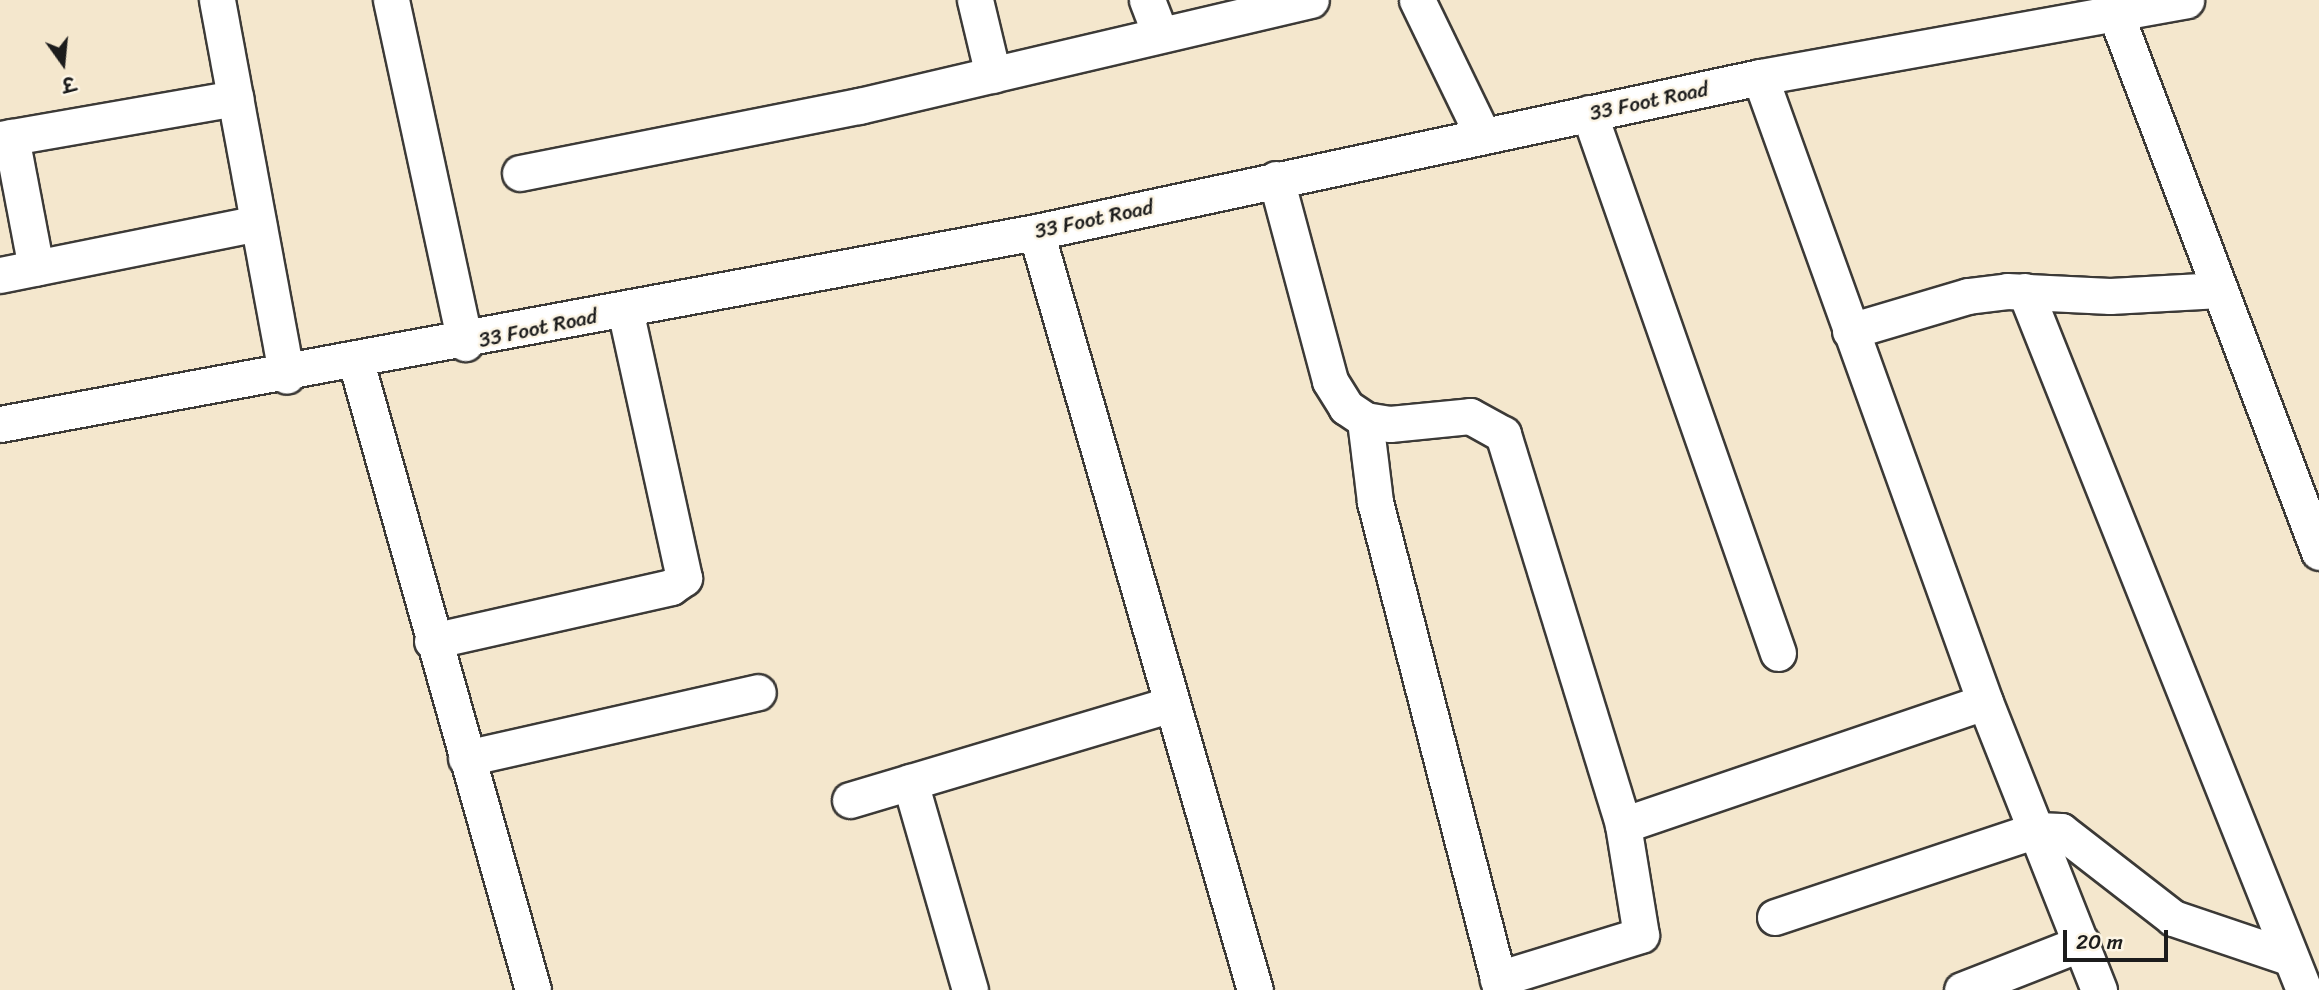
<!DOCTYPE html>
<html>
<head>
<meta charset="utf-8">
<style>
	body { margin:0 }
	#map { position:relative; width:2319px; height:990px; overflow:hidden; background:#f4e7cd; font-family:Sriracha,"Playpen Sans Deva",sans-serif }
	div>[style] { position:absolute }
	.roads { filter:drop-shadow(2px 0 #3c3a37) drop-shadow(-2px 0 #3c3a37) drop-shadow(0 2px #3c3a37) drop-shadow(0 -2px #3c3a37) }
	.minor>* { height:35px; margin:-17.5px; padding:0 17.5px; transform-origin:17.5px; border-radius:17.5px; background:#fff }
	span { translate:-50% -50%; white-space:nowrap; text-align:center; line-height:1.15; -webkit-text-stroke:5px #fcf5e5; paint-order:stroke }
	.street-label { font-size:21px; color:#1c1c1c }
	.north { position:absolute; left:28px; top:28px; width:70px; height:70px; -webkit-text-stroke:5px #fcf5e5; paint-order:stroke; rotate:165deg; font-size:19px; font-weight:700; line-height:28px; text-align:center; color:#1c1c1c }
	.north::after { content:''; display:block; margin:auto; width:24px; height:32px; background:#1c1c1c; clip-path:polygon(50% 0,100% 100%,50% 72%,0 100%) }
	.scale { position:absolute; left:2063px; top:930px; width:105px; height:32px; box-sizing:border-box; border:4px solid #1c1c1c; border-top:0; padding-left:9px; font-size:21px; line-height:24px; white-space:nowrap; color:#1c1c1c; -webkit-text-stroke:5px #fcf5e5; paint-order:stroke }
</style>
</head>
<body>
<div id="map">
	<div class="roads">
		<div class="minor">
			<i style="left:217px;top:0;width:382px;rotate:79.5deg"></i>
			<i style="left:391px;top:0;width:351px;rotate:77.8deg"></i>
			<i style="left:975px;top:0;width:77px;rotate:76.5deg"></i>
			<i style="left:1147px;top:0;width:33px;rotate:69deg"></i>
			<i style="left:1417px;top:0;width:151px;rotate:64.1deg"></i>
			<i style="left:2116px;top:15px;width:574px;rotate:69.29deg"></i>
			<i style="left:1760px;top:77px;width:664px;rotate:70.2deg"></i>
			<i style="left:1985px;top:702px;width:310px;rotate:68.4deg"></i>
			<i style="left:1589px;top:113px;width:572px;rotate:70.71deg"></i>
			<i style="left:11px;top:137px;width:133px;rotate:79.2deg"></i>
			<i style="left:0;top:139px;width:239px;rotate:-9.9deg"></i>
			<i style="left:520px;top:173px;width:346px;rotate:-11.2deg"></i>
			<i style="left:859px;top:106px;width:464px;rotate:-13.2deg"></i>
			<i style="left:1276px;top:179px;width:209px;rotate:75deg"></i>
			<i style="left:1330px;top:381px;width:31px;rotate:58deg"></i>
			<i style="left:1346px;top:407px;width:23px;rotate:34deg"></i>
			<i style="left:1365px;top:420px;width:25px;rotate:9deg"></i>
			<i style="left:1390px;top:424px;width:80px;rotate:-5.7deg"></i>
			<i style="left:1470px;top:416px;width:38px;rotate:29deg"></i>
			<i style="left:1503px;top:434px;width:409px;rotate:72.9deg"></i>
			<i style="left:1623px;top:825px;width:111px;rotate:80.7deg"></i>
			<i style="left:1641px;top:935px;width:150px;rotate:162.9deg"></i>
			<i style="left:1036px;top:232px;width:789px;rotate:73.89deg"></i>
			<i style="left:0;top:275px;width:263px;rotate:-11.4deg"></i>
			<i style="left:2025px;top:291px;width:753px;rotate:68.24deg"></i>
			<i style="left:1850px;top:331px;width:123px;rotate:-16.5deg"></i>
			<i style="left:1968px;top:296px;width:39px;rotate:-7deg"></i>
			<i style="left:2007px;top:291px;width:103px;rotate:2.8deg"></i>
			<i style="left:2110px;top:296px;width:110px;rotate:-3.1deg"></i>
			<i style="left:356px;top:362px;width:652px;rotate:74.26deg"></i>
			<i style="left:1365px;top:420px;width:83px;rotate:83deg"></i>
			<i style="left:1375px;top:502px;width:504px;rotate:75.52deg"></i>
			<i style="left:0;top:424px;width:1054px;rotate:-10.5deg"></i>
			<i style="left:1036px;top:232px;width:740px;rotate:-12.08deg"></i>
			<i style="left:1760px;top:77px;width:433px;rotate:-10.2deg"></i>
			<i style="left:432px;top:641px;width:245px;rotate:-12.7deg"></i>
			<i style="left:671px;top:587px;width:16px;rotate:-35deg"></i>
			<i style="left:684px;top:578px;width:274px;rotate:-102.4deg"></i>
			<i style="left:466px;top:758px;width:299px;rotate:-12.7deg"></i>
			<i style="left:910px;top:782px;width:216px;rotate:73.9deg"></i>
			<i style="left:850px;top:800px;width:336px;rotate:-16.6deg"></i>
			<i style="left:1623px;top:825px;width:382px;rotate:-18.8deg"></i>
			<i style="left:1775px;top:917px;width:275px;rotate:-18.4deg"></i>
			<i style="left:2036px;top:830px;width:25px;rotate:2deg"></i>
			<i style="left:2061px;top:831px;width:142px;rotate:37.8deg"></i>
			<i style="left:2173px;top:918px;width:121px;rotate:18.7deg"></i>
			<i style="left:1962px;top:990px;width:129px;rotate:-21.4deg"></i>
		</div>
	</div>
	<div class="street-label">
		<span style="left:1649px;top:101px;rotate:-12deg">33 Foot Road</span>
		<span style="left:1094px;top:219px;rotate:-12deg">33 Foot Road</span>
		<span style="left:538px;top:328px;rotate:-12deg">33 Foot Road</span>
	</div>
	<div class="north">उ</div>
	<div class="scale">20 m</div>
</div>
</body>
</html>
